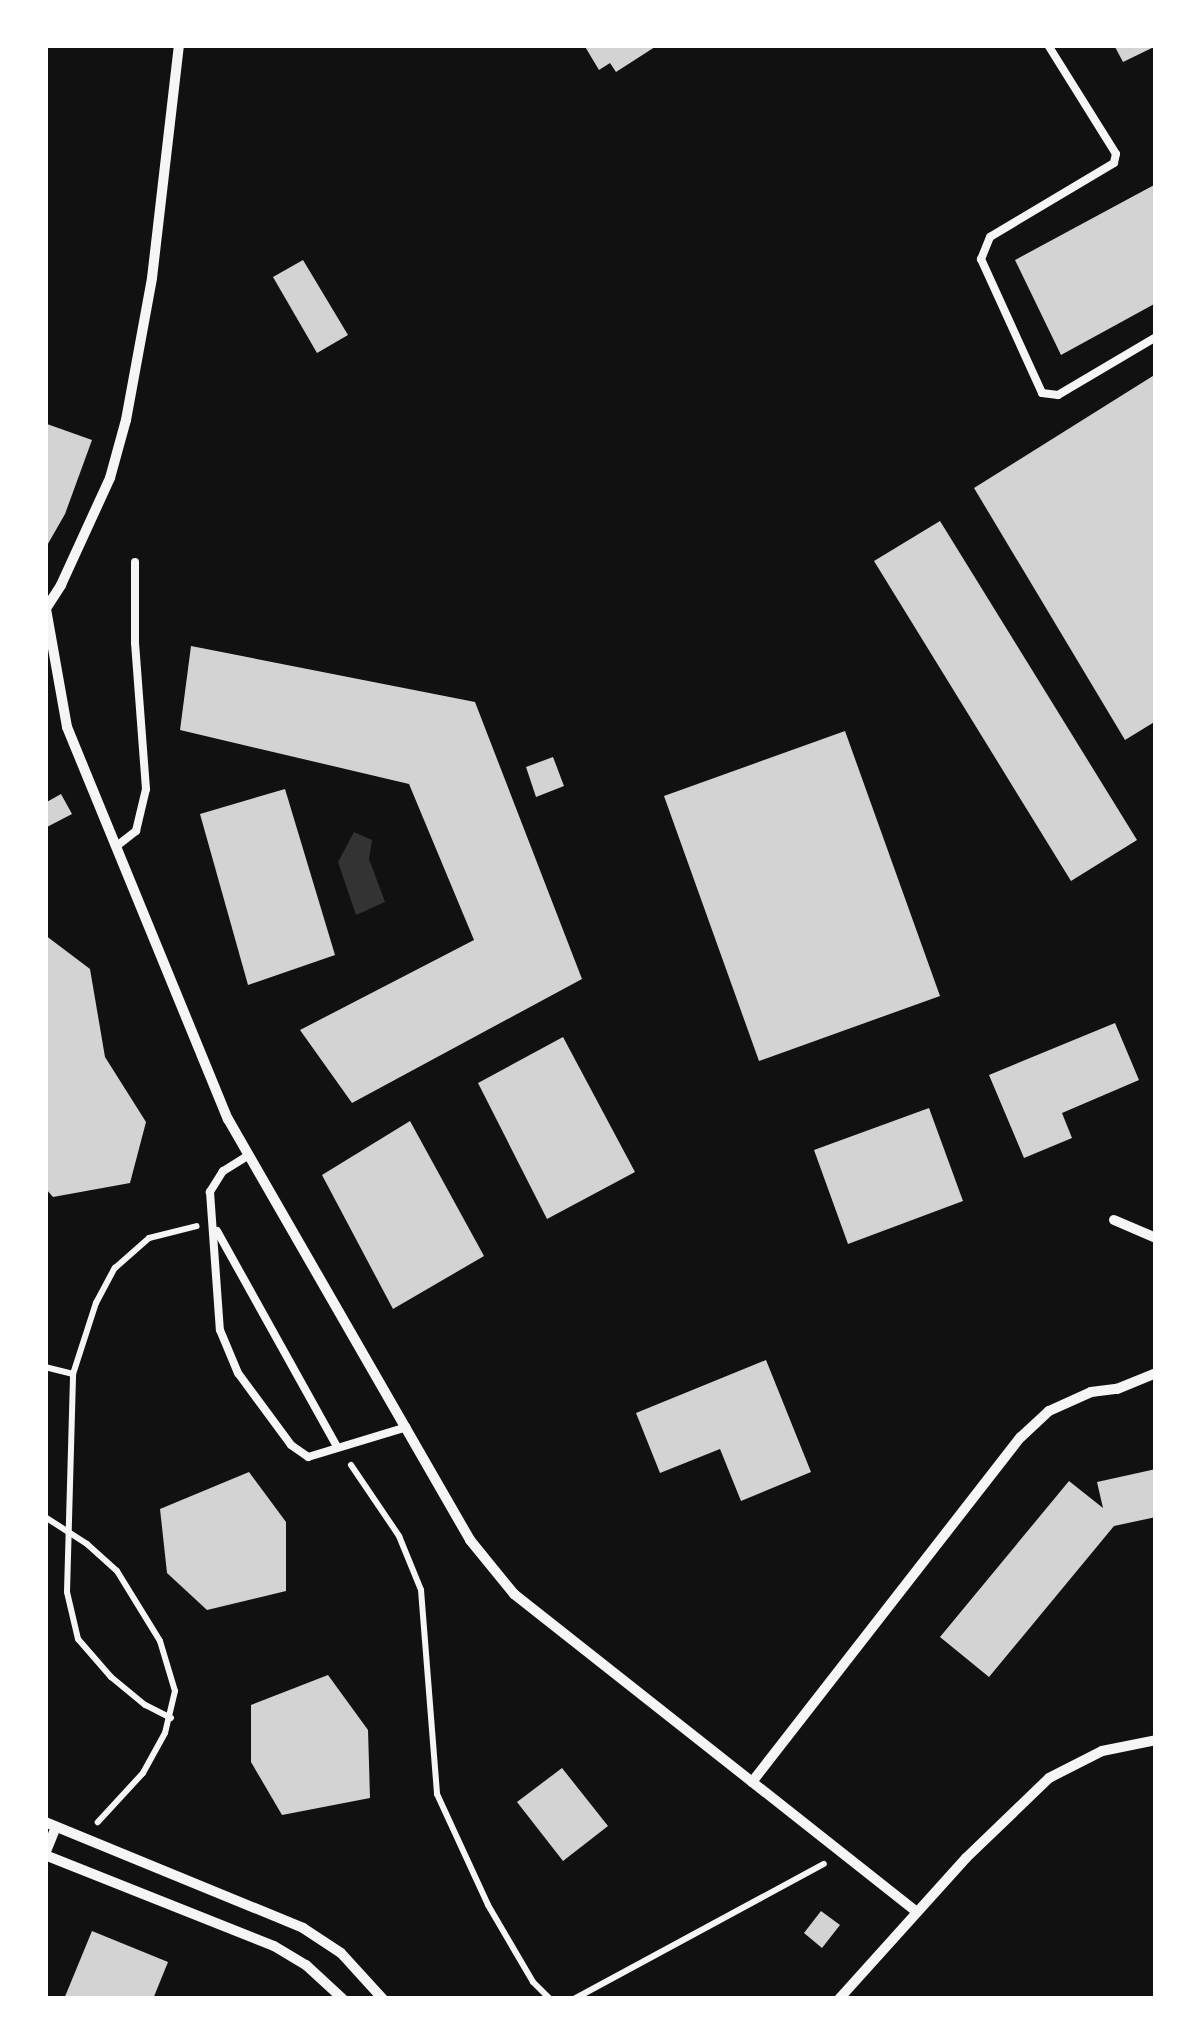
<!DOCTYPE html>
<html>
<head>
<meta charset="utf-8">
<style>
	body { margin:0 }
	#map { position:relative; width:1201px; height:2044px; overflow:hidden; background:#111; font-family:"Roboto Condensed",sans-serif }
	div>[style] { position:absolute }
	.water>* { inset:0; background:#333 }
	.building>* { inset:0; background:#d3d3d3 }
	.path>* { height:6px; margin:-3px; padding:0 3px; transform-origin:3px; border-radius:3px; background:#f5f5f5 }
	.service>* { height:8px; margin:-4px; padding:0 4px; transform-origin:4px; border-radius:4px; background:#f5f5f5 }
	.minor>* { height:10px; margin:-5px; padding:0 5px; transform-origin:5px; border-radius:5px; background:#f5f5f5 }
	span { translate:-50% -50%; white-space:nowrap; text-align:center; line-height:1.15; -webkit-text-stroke:10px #fff; paint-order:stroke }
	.frame { position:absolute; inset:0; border:48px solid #fff; pointer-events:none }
</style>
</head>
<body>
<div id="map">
	<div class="water">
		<i style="clip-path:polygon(354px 832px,372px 840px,369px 859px,385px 902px,356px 915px,338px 862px)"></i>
	</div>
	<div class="building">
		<i style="clip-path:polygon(584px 45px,658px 45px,616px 72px,610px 63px,599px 70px)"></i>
		<i style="clip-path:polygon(1114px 45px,1156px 45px,1156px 46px,1123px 62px)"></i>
		<i style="clip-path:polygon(1156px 184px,1156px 303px,1061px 355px,1015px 260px)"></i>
		<i style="clip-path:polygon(303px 260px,348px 335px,317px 353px,273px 277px)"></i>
		<i style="clip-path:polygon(1156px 374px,1156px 721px,1125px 740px,974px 488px)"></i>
		<i style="clip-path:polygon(47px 424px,92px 440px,65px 514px,45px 549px)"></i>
		<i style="clip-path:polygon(940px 521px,1137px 840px,1071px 881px,874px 561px)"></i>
		<i style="clip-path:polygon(191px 646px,475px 702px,582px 979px,352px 1103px,300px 1030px,474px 940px,409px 784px,180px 730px)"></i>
		<i style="clip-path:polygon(845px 731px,940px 996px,759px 1061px,664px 796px)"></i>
		<i style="clip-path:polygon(553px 757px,564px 786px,536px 797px,526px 767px)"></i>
		<i style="clip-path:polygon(285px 789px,335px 955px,248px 985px,200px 814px)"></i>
		<i style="clip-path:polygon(61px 794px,72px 814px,45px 828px,45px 803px)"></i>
		<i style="clip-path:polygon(45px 935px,90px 969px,105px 1057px,146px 1122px,130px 1183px,53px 1197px,45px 1188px)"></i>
		<i style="clip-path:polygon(1115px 1023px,1139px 1080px,1062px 1113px,1072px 1138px,1024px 1158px,989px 1075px)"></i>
		<i style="clip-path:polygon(563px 1037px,635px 1172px,547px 1219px,478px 1083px)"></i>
		<i style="clip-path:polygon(929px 1108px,963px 1201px,848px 1244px,814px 1150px)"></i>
		<i style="clip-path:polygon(410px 1121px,484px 1256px,393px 1309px,322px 1175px)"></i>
		<i style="clip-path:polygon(766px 1360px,811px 1472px,741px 1501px,720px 1449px,660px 1473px,636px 1413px)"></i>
		<i style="clip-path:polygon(1156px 1469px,1156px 1517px,1114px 1526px,989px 1677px,940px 1637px,1069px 1481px,1103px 1508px,1097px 1482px)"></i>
		<i style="clip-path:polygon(249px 1472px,286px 1522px,286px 1591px,207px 1610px,167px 1573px,160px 1509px)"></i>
		<i style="clip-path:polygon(328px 1675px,368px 1730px,370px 1798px,282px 1815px,251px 1762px,251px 1705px)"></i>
		<i style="clip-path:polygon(562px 1768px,608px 1826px,563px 1861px,517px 1802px)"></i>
		<i style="clip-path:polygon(821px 1911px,840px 1925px,822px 1948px,804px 1933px)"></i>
		<i style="clip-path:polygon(92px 1931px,168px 1962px,153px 1999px,64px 1999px)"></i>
	</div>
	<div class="path">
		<i style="left:45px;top:1367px;width:29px;rotate:14deg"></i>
		<i style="left:351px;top:1465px;width:86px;rotate:55.9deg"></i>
		<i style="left:399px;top:1536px;width:58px;rotate:67.8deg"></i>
		<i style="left:421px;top:1590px;width:205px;rotate:85.5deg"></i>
		<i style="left:437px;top:1794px;width:122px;rotate:65.3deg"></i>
		<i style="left:488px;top:1905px;width:89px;rotate:59.7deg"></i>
		<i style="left:533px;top:1982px;width:24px;rotate:45deg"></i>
		<i style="left:45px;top:1517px;width:50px;rotate:32.7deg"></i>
		<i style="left:87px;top:1544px;width:40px;rotate:42deg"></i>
		<i style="left:117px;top:1571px;width:82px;rotate:58.4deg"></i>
		<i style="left:160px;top:1641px;width:52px;rotate:73.3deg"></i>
		<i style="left:175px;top:1691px;width:43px;rotate:103.4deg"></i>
		<i style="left:165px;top:1733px;width:46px;rotate:118.8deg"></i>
		<i style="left:143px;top:1773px;width:67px;rotate:132.6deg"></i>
		<i style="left:171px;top:1718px;width:29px;rotate:-153deg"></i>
		<i style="left:145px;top:1705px;width:44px;rotate:-140.5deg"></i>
		<i style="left:111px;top:1677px;width:50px;rotate:-131deg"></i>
		<i style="left:78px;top:1639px;width:48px;rotate:-103.2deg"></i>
		<i style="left:67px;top:1592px;width:218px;rotate:-88.4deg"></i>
		<i style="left:73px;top:1374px;width:75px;rotate:-72.1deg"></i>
		<i style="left:96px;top:1303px;width:40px;rotate:-62deg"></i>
		<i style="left:115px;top:1268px;width:45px;rotate:-41.4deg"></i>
		<i style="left:149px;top:1238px;width:49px;rotate:-14deg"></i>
		<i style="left:574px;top:1999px;width:284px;rotate:-28.4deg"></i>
	</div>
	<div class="service">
		<i style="left:1048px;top:45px;width:128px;rotate:58deg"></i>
		<i style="left:1116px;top:154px;width:9px;rotate:103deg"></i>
		<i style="left:1114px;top:163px;width:144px;rotate:149.2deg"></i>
		<i style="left:990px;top:237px;width:24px;rotate:112deg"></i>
		<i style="left:981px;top:259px;width:147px;rotate:65.5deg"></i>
		<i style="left:1042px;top:393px;width:16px;rotate:7deg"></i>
		<i style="left:1058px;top:395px;width:114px;rotate:-30.6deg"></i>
		<i style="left:118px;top:845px;width:23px;rotate:-38deg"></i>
		<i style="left:136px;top:831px;width:43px;rotate:-76.6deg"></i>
		<i style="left:146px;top:789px;width:146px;rotate:-94.3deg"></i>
		<i style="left:135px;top:643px;width:81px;rotate:-90deg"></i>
		<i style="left:249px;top:1155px;width:31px;rotate:148deg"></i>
		<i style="left:223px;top:1171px;width:25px;rotate:122deg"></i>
		<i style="left:210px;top:1192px;width:138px;rotate:85.9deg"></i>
		<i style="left:220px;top:1330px;width:47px;rotate:67.3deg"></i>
		<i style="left:238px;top:1373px;width:89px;rotate:53.6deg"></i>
		<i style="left:291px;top:1445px;width:21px;rotate:35deg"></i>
		<i style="left:308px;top:1457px;width:103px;rotate:-16.9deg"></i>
		<i style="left:217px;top:1231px;width:245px;rotate:60.9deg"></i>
	</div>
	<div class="minor">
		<i style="left:46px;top:609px;width:120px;rotate:79.9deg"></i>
		<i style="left:67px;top:727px;width:424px;rotate:67.7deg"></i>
		<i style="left:228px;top:1119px;width:486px;rotate:60.1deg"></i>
		<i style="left:470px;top:1540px;width:70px;rotate:50.8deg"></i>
		<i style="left:514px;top:1594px;width:513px;rotate:38.28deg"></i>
		<i style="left:45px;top:610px;width:30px;rotate:-57deg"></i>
		<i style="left:61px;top:585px;width:118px;rotate:-65.4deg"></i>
		<i style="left:110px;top:478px;width:60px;rotate:-74.6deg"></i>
		<i style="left:126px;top:420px;width:144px;rotate:-79.6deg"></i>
		<i style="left:152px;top:278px;width:235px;rotate:-83.4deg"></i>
		<i style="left:1114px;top:1220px;width:46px;rotate:23.2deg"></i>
		<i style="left:752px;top:1782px;width:437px;rotate:-52.1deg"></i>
		<i style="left:1021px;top:1437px;width:38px;rotate:-43deg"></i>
		<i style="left:1049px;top:1411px;width:46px;rotate:-24.3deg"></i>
		<i style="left:1091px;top:1392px;width:26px;rotate:-7deg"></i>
		<i style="left:1117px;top:1389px;width:42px;rotate:-22.3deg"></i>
		<i style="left:45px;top:1822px;width:279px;rotate:22.3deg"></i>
		<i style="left:303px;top:1928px;width:45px;rotate:33.3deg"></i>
		<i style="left:341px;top:1953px;width:62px;rotate:47.6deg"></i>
		<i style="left:45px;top:1854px;width:29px;rotate:-68deg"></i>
		<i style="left:45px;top:1855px;width:246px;rotate:21.7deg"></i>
		<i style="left:274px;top:1946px;width:37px;rotate:31deg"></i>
		<i style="left:306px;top:1965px;width:50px;rotate:42.6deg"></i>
		<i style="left:839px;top:1999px;width:190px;rotate:-48deg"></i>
		<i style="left:966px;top:1858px;width:115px;rotate:-43.9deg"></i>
		<i style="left:1049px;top:1778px;width:59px;rotate:-27deg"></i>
		<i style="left:1102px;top:1751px;width:55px;rotate:-11.5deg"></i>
	</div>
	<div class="frame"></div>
</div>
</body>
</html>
